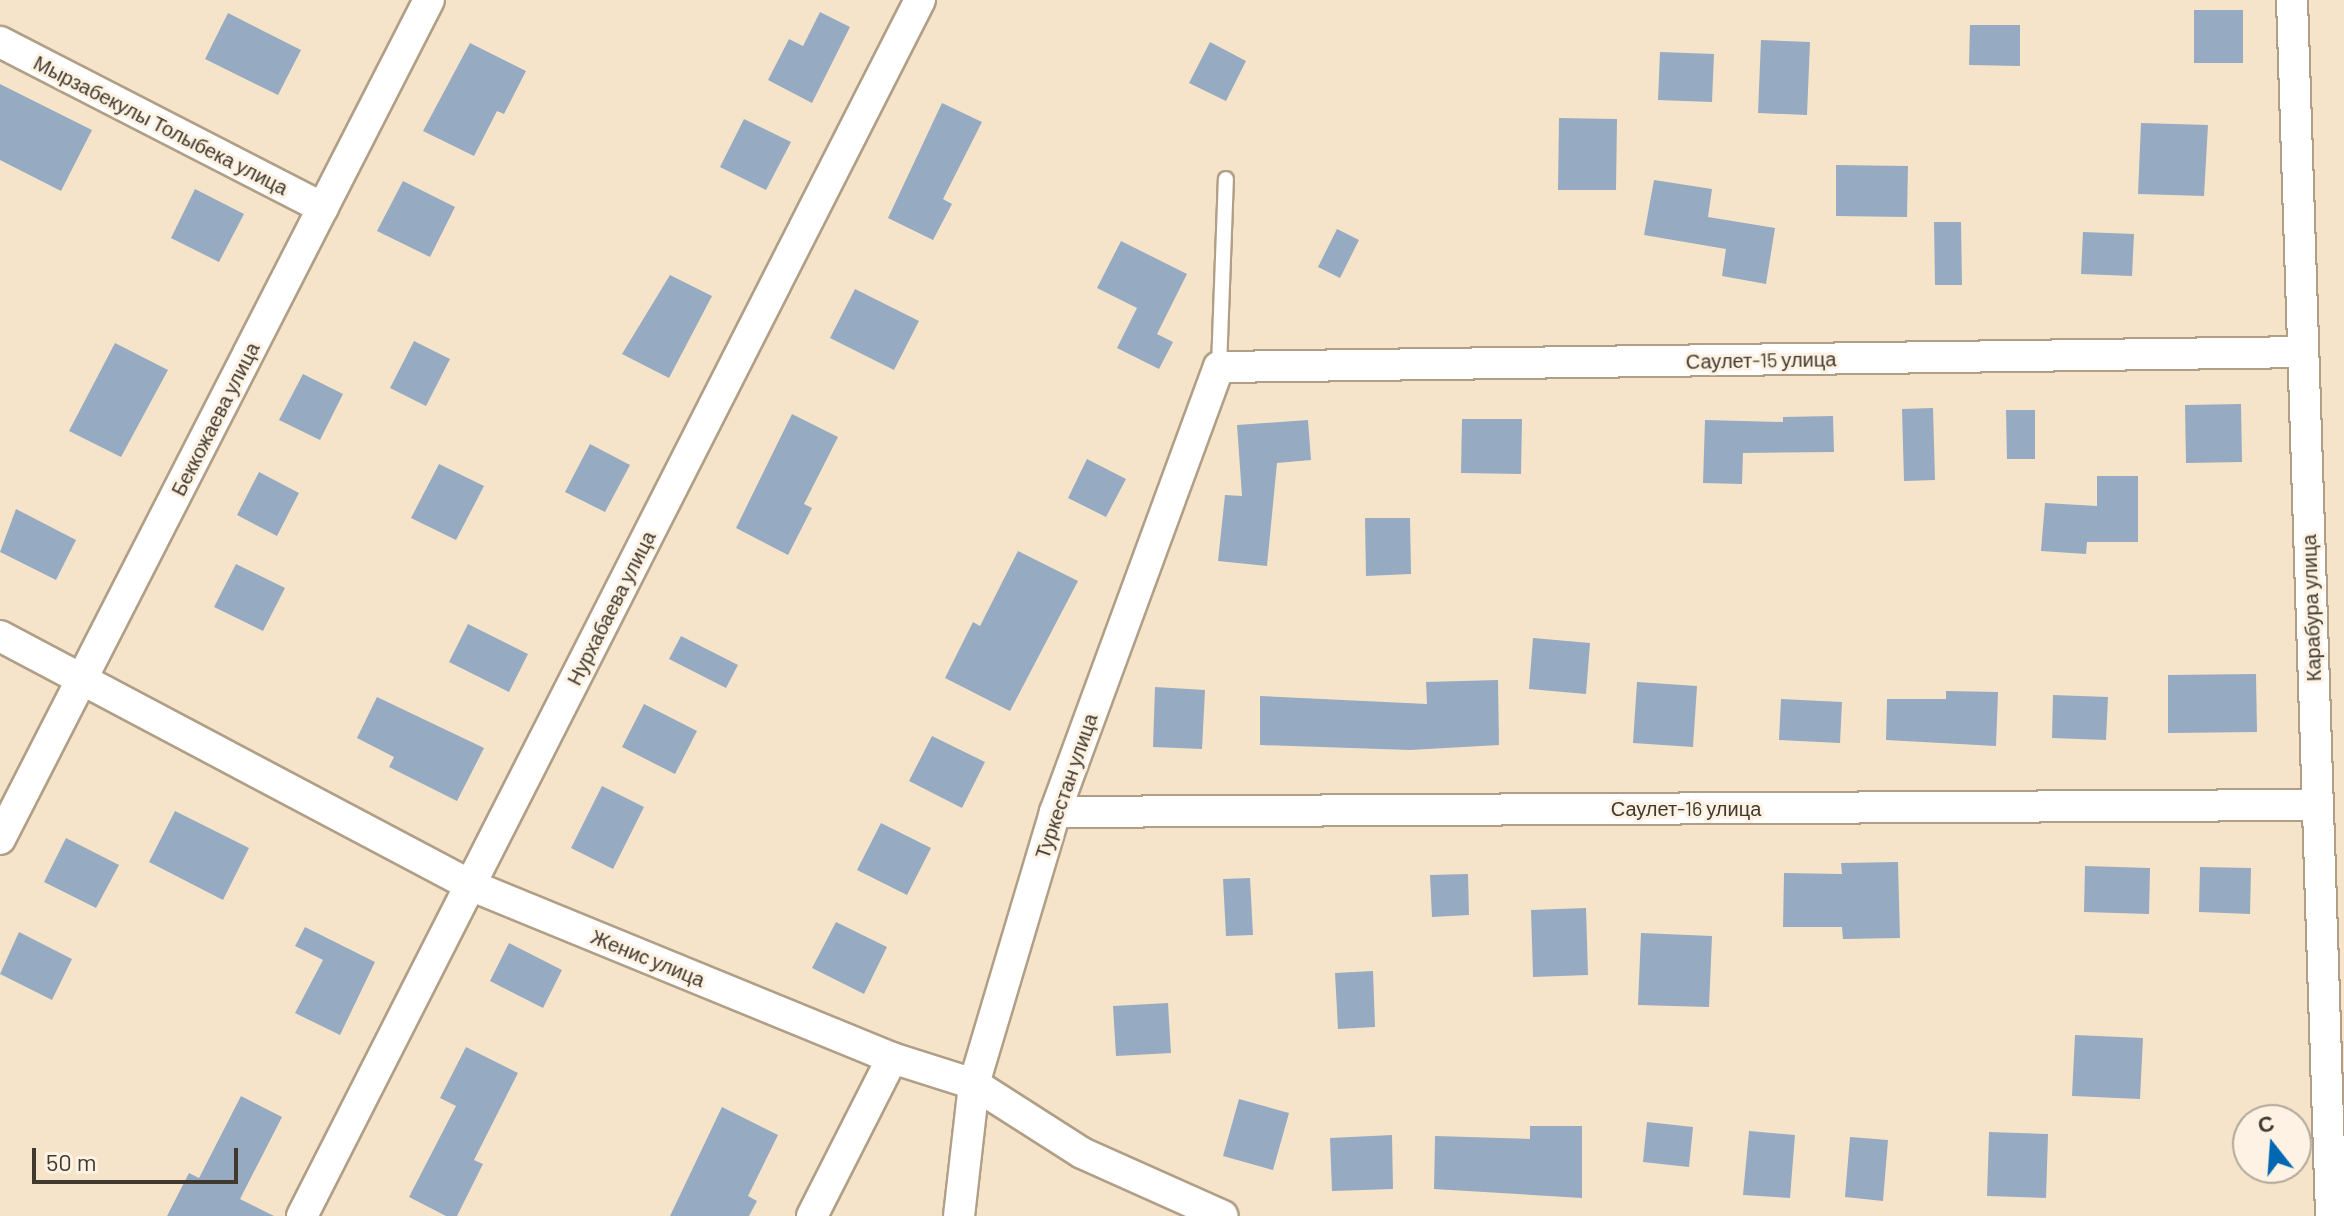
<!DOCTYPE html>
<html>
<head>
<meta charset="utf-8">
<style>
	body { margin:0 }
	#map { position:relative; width:2344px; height:1216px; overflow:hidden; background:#f6e4ca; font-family:Barlow,sans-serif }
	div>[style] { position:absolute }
	.building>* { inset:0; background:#96abc1 }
	.roads { filter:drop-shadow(2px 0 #b09f86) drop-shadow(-2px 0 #b09f86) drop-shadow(0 2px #b09f86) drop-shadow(0 -2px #b09f86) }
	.lane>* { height:14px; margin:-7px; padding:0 7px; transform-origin:7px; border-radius:7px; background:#fff }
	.street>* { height:30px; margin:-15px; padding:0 15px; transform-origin:15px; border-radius:15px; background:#fff }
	span { translate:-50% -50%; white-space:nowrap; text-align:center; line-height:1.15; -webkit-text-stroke:6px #fdf2e3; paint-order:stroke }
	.street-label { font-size:20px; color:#40392e }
	.north { position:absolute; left:2232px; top:1104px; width:80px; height:80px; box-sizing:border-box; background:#fdf2e3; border:2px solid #b1a89b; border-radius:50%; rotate:343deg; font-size:22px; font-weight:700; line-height:32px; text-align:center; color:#40392e }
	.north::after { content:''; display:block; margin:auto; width:28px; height:36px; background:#0067b3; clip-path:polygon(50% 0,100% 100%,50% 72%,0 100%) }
	.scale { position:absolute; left:32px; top:1148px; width:206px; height:36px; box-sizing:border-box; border:4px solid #40392e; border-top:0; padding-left:10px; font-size:24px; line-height:28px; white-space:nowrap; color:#40392e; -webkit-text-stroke:6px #fdf2e3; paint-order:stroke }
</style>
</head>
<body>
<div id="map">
	<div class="building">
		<i style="clip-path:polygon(2194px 10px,2243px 10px,2243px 63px,2194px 63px)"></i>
		<i style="clip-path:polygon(820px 12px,850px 27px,812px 103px,768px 80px,789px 39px,803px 46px)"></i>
		<i style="clip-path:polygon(228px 13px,301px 50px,278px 95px,205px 59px)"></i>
		<i style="clip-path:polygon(1970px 25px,2020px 25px,2020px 66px,1969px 65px)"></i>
		<i style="clip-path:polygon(1761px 40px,1810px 42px,1807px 115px,1758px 113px)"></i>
		<i style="clip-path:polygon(1210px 42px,1246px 61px,1226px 101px,1189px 83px)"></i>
		<i style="clip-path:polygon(470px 43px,526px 71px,504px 114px,497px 111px,474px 156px,423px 131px)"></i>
		<i style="clip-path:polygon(1660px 52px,1714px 54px,1712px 102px,1658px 100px)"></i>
		<i style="clip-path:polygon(0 84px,92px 130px,61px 191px,0 160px)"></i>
		<i style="clip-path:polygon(942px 103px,982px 122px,943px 199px,952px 204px,933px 240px,888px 218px)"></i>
		<i style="clip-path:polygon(1559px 118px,1617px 119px,1616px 190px,1558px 190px)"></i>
		<i style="clip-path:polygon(744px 119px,791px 142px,766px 190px,720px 167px)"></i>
		<i style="clip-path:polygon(2141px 123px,2208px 125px,2204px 196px,2138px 194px)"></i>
		<i style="clip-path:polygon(1836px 165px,1908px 166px,1907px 217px,1836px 216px)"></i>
		<i style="clip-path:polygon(1654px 180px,1712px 189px,1708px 217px,1775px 228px,1766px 284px,1722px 276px,1726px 249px,1644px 235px)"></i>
		<i style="clip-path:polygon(403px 181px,455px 207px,430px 257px,377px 231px)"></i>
		<i style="clip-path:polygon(195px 189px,244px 214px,219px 262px,171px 238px)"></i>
		<i style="clip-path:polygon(1934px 222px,1961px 222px,1962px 285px,1935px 285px)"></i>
		<i style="clip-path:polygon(1337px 229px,1359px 240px,1340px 278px,1318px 267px)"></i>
		<i style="clip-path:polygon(2083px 232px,2134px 234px,2132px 276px,2081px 274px)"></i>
		<i style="clip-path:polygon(1121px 241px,1187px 274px,1157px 334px,1173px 342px,1159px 369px,1117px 348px,1137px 308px,1097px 288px)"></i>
		<i style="clip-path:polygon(670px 275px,712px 296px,669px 378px,622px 354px)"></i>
		<i style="clip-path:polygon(855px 289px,919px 321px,894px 370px,830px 338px)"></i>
		<i style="clip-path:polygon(414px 341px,450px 359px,426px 406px,390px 388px)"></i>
		<i style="clip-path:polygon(115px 343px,168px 370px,121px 457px,69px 431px)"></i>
		<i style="clip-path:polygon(303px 374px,343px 394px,320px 440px,279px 420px)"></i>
		<i style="clip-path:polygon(2241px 404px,2242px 462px,2186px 463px,2185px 405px)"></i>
		<i style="clip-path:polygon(1933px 408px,1935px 480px,1904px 481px,1902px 409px)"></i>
		<i style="clip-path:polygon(2006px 410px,2035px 410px,2035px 459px,2007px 459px)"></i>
		<i style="clip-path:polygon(792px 414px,838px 437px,804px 504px,812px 508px,788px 555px,736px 528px)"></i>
		<i style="clip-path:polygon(1833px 416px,1834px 452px,1743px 453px,1742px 484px,1703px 483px,1705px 420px,1783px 422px,1783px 417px)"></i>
		<i style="clip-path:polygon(1462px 419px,1522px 419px,1521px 474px,1461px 473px)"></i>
		<i style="clip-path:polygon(1308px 420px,1311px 460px,1277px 463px,1267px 566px,1218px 561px,1225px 495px,1242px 496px,1237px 425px)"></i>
		<i style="clip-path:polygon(590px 444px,630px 465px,605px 512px,565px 492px)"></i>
		<i style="clip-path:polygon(1087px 459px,1126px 479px,1106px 517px,1068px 498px)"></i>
		<i style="clip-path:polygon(439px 464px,484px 486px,456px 540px,411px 518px)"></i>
		<i style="clip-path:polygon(259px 472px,299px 493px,277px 536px,237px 515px)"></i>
		<i style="clip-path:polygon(2097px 476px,2138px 476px,2138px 542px,2087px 542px,2086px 554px,2041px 551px,2045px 503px,2097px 506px)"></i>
		<i style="clip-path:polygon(16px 509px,76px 540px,56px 580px,0 552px)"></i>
		<i style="clip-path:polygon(1365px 518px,1410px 518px,1411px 574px,1366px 576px)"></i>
		<i style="clip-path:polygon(1018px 551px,1078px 581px,1010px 711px,945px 678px,973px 622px,980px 626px)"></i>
		<i style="clip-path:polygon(236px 564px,285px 588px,263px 631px,214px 607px)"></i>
		<i style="clip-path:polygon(468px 624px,528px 654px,509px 692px,449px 662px)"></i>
		<i style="clip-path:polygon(681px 636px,738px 665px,726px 688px,669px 659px)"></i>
		<i style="clip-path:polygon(1533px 638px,1590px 643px,1586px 694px,1529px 689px)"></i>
		<i style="clip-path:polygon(2256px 674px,2257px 732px,2168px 733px,2168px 675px)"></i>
		<i style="clip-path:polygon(1498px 680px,1499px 745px,1410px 750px,1260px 745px,1260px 696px,1427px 704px,1426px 682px)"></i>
		<i style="clip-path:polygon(1637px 682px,1697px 686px,1693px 747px,1633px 743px)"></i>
		<i style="clip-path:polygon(1155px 687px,1205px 690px,1202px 749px,1153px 747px)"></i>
		<i style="clip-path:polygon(1946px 691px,1998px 692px,1996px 746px,1886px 740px,1887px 699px,1946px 699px)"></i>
		<i style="clip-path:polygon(2053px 695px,2108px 697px,2106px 740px,2052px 738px)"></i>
		<i style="clip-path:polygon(377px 697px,484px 748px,457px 801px,389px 767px,394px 757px,357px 738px)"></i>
		<i style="clip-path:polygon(1781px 699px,1842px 702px,1840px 743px,1779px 740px)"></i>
		<i style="clip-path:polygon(644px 704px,697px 731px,675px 774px,622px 747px)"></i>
		<i style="clip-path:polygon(932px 736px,985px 762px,962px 808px,909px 781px)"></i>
		<i style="clip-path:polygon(602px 786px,644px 807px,613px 869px,571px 848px)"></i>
		<i style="clip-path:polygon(175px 811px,249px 848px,223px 900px,149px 862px)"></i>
		<i style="clip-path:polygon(881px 823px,931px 848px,907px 895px,857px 870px)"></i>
		<i style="clip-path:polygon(66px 838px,119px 865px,96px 908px,44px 882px)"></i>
		<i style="clip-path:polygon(1898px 862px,1900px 938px,1843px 939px,1842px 927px,1783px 927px,1784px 873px,1842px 874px,1841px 863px)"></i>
		<i style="clip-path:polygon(2085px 866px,2150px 868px,2149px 914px,2084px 912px)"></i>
		<i style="clip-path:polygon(2200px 867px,2251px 868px,2250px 914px,2199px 912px)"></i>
		<i style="clip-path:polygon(1468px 874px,1469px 915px,1432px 917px,1430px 875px)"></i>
		<i style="clip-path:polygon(1250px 878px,1253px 935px,1226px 936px,1223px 879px)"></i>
		<i style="clip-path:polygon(1586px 908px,1588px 975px,1533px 977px,1531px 910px)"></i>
		<i style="clip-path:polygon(836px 922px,887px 947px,864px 994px,812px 968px)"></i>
		<i style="clip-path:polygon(305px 927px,375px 962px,340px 1035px,295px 1013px,323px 960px,295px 946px)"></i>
		<i style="clip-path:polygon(19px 932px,72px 959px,52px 1000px,0 974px)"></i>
		<i style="clip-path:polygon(1641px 933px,1712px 936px,1709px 1007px,1638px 1005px)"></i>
		<i style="clip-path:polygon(509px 943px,562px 970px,543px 1008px,490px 981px)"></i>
		<i style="clip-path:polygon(1373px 971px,1375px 1027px,1338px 1029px,1335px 973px)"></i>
		<i style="clip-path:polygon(1168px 1003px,1171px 1053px,1116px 1056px,1113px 1006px)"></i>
		<i style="clip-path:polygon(2075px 1035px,2143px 1038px,2140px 1099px,2072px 1096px)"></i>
		<i style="clip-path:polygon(466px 1047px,518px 1073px,474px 1160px,483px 1164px,457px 1216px,446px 1216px,409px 1197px,456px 1106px,440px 1098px)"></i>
		<i style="clip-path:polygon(241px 1096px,282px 1117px,240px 1199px,274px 1216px,167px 1216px,189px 1173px,199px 1178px)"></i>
		<i style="clip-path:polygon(1239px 1099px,1289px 1113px,1273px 1170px,1223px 1156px)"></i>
		<i style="clip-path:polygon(722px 1107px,778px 1135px,748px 1196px,757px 1201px,749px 1216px,670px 1216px)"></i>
		<i style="clip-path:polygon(1647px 1122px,1693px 1127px,1689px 1167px,1643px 1162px)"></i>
		<i style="clip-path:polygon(1530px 1126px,1582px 1126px,1582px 1198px,1434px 1189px,1435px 1136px,1530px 1139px)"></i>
		<i style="clip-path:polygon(1749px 1131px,1795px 1135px,1790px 1198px,1743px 1195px)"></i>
		<i style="clip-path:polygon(1989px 1132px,2048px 1134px,2046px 1198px,1987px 1196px)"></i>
		<i style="clip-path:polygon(1392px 1135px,1393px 1189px,1332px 1191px,1330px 1138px)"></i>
		<i style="clip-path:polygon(1850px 1137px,1888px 1140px,1883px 1201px,1845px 1197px)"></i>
	</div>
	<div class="roads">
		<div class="lane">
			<i style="left:1219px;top:367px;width:188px;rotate:-87.9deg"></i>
		</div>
		<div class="street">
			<i style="left:2292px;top:0;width:1217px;rotate:88.16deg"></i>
			<i style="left:0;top:42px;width:363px;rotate:27.2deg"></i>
			<i style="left:0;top:636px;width:532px;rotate:27.91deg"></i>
			<i style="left:470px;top:885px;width:456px;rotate:22.3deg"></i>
			<i style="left:892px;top:1058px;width:86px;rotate:17.6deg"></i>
			<i style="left:974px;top:1084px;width:128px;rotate:32.6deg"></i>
			<i style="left:1082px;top:1153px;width:154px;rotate:24.1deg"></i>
			<i style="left:1055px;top:812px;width:1263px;rotate:-0.32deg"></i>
			<i style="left:0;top:839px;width:942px;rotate:-62.92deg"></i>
			<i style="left:302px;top:1216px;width:1364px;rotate:-63.06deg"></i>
			<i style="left:812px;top:1216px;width:177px;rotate:-63.1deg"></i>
			<i style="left:959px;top:1216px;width:133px;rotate:-83.5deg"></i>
			<i style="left:974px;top:1084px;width:284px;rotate:-73.4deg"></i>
			<i style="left:1055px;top:812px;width:474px;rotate:-69.8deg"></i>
			<i style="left:1219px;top:367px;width:1084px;rotate:-0.79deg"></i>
		</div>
	</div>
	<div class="street-label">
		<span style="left:161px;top:125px;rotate:27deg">Мырзабекулы Толыбека улица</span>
		<span style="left:1761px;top:360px;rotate:-1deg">Саулет-15 улица</span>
		<span style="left:215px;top:419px;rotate:-63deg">Беккожаева улица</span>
		<span style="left:611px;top:608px;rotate:-63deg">Нурхабаева улица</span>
		<span style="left:2311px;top:608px;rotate:-92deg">Карабура улица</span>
		<span style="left:1066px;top:786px;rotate:-71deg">Туркестан улица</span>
		<span style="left:1686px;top:808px">Саулет-16 улица</span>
		<span style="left:648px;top:958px;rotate:22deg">Женис улица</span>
	</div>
	<div class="north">С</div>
	<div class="scale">50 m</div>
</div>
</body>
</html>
